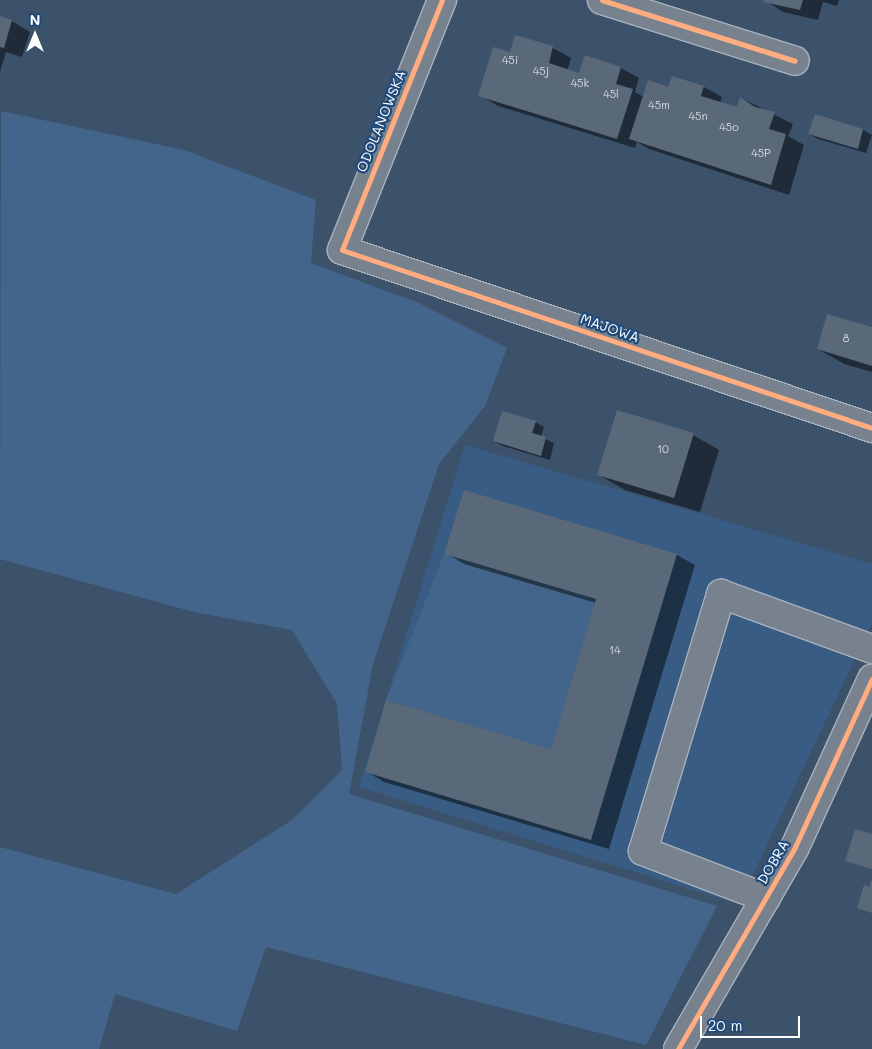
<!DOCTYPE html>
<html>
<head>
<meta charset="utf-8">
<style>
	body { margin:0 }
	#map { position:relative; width:872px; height:1049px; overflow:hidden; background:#3c526b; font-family:Mali,sans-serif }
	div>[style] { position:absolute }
	.built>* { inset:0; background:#385c84 }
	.green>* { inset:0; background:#43658b }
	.shadow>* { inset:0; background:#0007 }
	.building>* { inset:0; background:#59697a }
	.roads { filter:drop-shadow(1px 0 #a7b1bc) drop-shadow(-1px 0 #a7b1bc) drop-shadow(0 1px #a7b1bc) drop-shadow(0 -1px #a7b1bc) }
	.minor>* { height:28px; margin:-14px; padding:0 14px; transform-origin:14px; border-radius:14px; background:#77828e }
	.cycleway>* { height:5px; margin:-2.5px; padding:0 2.5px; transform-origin:2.5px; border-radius:2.5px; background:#ffac80 }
	span { translate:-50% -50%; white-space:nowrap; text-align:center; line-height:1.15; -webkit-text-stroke:4.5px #1f4a7a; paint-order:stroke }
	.number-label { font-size:11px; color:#d6dade }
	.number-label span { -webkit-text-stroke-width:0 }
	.street-label { font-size:14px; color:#fff }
	.north { position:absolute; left:10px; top:10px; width:50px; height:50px; -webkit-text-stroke:4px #1f4a7a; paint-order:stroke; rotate:0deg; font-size:14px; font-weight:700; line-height:20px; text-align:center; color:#fff }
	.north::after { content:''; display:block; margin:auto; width:18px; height:22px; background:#fff; clip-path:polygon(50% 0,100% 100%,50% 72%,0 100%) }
	.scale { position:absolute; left:700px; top:1016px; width:100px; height:22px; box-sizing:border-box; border:2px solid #fff; border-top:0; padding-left:6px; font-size:15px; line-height:18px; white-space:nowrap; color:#fff; -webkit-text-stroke:4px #1f4a7a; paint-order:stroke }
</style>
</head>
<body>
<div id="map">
	<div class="built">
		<i style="clip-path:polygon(465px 445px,872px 564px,872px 623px,739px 904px,359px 787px)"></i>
	</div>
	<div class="green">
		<i style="clip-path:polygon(1px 111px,184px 150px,316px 200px,311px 263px,419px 303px,507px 348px,485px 406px,439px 464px,373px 664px,349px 794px,717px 906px,646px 1045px,266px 947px,237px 1031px,115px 994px,99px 1049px,0 1049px,0 847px,176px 894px,292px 820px,342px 770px,337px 704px,292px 630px,194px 612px,0 559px)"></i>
		<i style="clip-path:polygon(444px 554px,596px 599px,551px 749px,386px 700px)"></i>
	</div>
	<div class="shadow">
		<i style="clip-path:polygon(765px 0,839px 0,837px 6px,823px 2px,818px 20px,783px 12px)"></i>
		<i style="clip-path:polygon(0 18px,12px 21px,30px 32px,22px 57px,6px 52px,0 72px)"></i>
		<i style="clip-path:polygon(516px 36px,553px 48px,571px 58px,567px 71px,580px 75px,586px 56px,621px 68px,639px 78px,635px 92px,644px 97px,669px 88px,673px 77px,704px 87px,722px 97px,720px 103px,738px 109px,741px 98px,793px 124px,788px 136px,804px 145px,789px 195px,649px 149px,637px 142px,635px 148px,498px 106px,480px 95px,511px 53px)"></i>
		<i style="clip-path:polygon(816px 115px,863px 130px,872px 135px,866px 153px,818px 139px,809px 134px)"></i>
		<i style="clip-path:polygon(872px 328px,872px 372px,844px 364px,818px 349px)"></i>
		<i style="clip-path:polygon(535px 422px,544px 427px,541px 437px,554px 443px,550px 460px,503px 446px,494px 441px)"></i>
		<i style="clip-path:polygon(693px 435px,719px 450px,700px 512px,625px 490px,599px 475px)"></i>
		<i style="clip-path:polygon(464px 491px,677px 555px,695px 565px,609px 849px,384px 782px,366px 771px,552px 751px,596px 603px,464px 564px,446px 553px)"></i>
	</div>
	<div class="building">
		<i style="clip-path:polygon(764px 0,803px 0,800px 10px,763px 2px)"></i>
		<i style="clip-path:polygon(0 16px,12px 20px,4px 48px,0 47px)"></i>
		<i style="clip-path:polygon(515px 35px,553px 46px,549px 63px,579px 73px,585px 55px,621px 67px,616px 84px,633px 89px,617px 139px,478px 96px,493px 47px,510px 52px)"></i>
		<i style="clip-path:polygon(672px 76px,704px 86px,701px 96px,737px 107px,740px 97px,755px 107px,775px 112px,769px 129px,786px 134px,771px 185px,629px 139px,648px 80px,668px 87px)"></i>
		<i style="clip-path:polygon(815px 114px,863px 129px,858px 149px,808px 134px)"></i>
		<i style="clip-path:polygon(827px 314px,872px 327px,872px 366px,817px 349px)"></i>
		<i style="clip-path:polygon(617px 410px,694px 433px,674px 498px,597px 475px)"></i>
		<i style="clip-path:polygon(502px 411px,536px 421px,532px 433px,546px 437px,541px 456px,493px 441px)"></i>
		<i style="clip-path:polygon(464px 490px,677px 554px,591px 840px,365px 772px,386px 700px,551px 749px,596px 599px,444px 554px)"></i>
		<i style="clip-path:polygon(855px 829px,872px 834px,872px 869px,845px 861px)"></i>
		<i style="clip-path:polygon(872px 879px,872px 913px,857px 908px,864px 885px,869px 887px)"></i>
	</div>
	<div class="roads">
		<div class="minor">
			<i style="left:442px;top:0;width:269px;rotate:111.8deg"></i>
			<i style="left:342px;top:250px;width:559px;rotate:18.56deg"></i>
			<i style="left:602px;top:0;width:202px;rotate:17.5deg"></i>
			<i style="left:766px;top:898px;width:132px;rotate:-159.1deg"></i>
			<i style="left:643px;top:851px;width:269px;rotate:-73.1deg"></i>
			<i style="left:721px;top:594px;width:161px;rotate:20deg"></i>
			<i style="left:678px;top:1049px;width:233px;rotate:-59.9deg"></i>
			<i style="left:795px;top:847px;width:185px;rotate:-65.4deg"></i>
		</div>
	</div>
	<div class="cycleway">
		<i style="left:442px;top:0;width:269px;rotate:111.8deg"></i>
		<i style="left:342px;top:250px;width:559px;rotate:18.56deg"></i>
		<i style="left:602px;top:0;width:202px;rotate:17.5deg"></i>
		<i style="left:678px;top:1049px;width:233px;rotate:-59.9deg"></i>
		<i style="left:795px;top:847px;width:185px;rotate:-65.4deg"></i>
	</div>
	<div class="number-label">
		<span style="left:510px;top:60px">45i</span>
		<span style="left:541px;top:71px">45j</span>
		<span style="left:580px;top:83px">45k</span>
		<span style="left:611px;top:94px">45l</span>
		<span style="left:659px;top:105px">45m</span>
		<span style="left:698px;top:116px">45n</span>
		<span style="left:729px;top:127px">45o</span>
		<span style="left:761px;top:153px">45P</span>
		<span style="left:846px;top:338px">8</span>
		<span style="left:663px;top:449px">10</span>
		<span style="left:615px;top:650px">14</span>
	</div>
	<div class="street-label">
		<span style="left:381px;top:121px;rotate:-68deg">ODOLANOWSKA</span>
		<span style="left:610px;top:328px;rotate:19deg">MAJOWA</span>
		<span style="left:773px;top:862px;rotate:-60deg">DOBRA</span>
	</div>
	<div class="north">N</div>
	<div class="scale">20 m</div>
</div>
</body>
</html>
